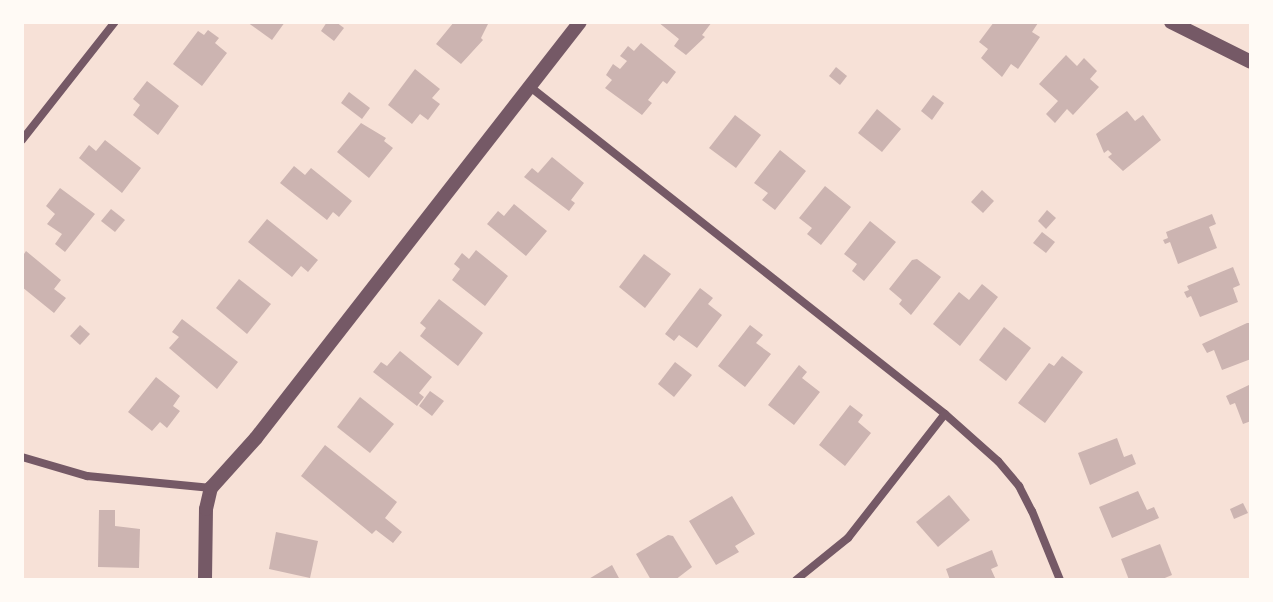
<!DOCTYPE html>
<html>
<head>
<meta charset="utf-8">
<style>
	body { margin:0 }
	#map { position:relative; width:1273px; height:602px; overflow:hidden; background:#f7e1d7; font-family:"Sofia Sans Condensed",sans-serif }
	div>[style] { position:absolute }
	.building>* { inset:0; background:#ccb4b1 }
	.minor>* { height:8px; margin:-4px; padding:0 4px; transform-origin:4px; border-radius:4px; background:#755966 }
	.tertiary>* { height:14px; margin:-7px; padding:0 7px; transform-origin:7px; border-radius:7px; background:#755966 }
	span { translate:-50% -50%; white-space:nowrap; text-align:center; line-height:1.15; -webkit-text-stroke:6px #fffaf5; paint-order:stroke }
	.frame { position:absolute; inset:0; border:24px solid #fffaf5; pointer-events:none }
</style>
</head>
<body>
<div id="map">
	<div class="building">
		<i style="clip-path:polygon(247px 22px,285px 22px,272px 40px)"></i>
		<i style="clip-path:polygon(327px 22px,336px 22px,344px 28px,334px 41px,321px 31px)"></i>
		<i style="clip-path:polygon(454px 22px,489px 22px,481px 38px,483px 40px,461px 64px,436px 44px)"></i>
		<i style="clip-path:polygon(658px 22px,712px 22px,702px 35px,705px 37px,686px 55px,674px 46px,679px 39px)"></i>
		<i style="clip-path:polygon(994px 22px,1038px 23px,1032px 32px,1040px 37px,1018px 69px,1011px 64px,1002px 77px,981px 58px,988px 49px,979px 42px)"></i>
		<i style="clip-path:polygon(208px 30px,219px 38px,215px 43px,227px 53px,202px 86px,173px 64px,198px 31px,204px 35px)"></i>
		<i style="clip-path:polygon(641px 43px,676px 72px,667px 84px,663px 81px,648px 100px,652px 103px,642px 115px,605px 88px,612px 80px,606px 75px,613px 64px,620px 69px,627px 61px,620px 56px,628px 46px,634px 51px)"></i>
		<i style="clip-path:polygon(1066px 55px,1077px 66px,1084px 58px,1097px 71px,1090px 79px,1099px 87px,1073px 115px,1067px 109px,1055px 123px,1046px 114px,1058px 101px,1039px 84px)"></i>
		<i style="clip-path:polygon(836px 67px,847px 76px,840px 85px,829px 76px)"></i>
		<i style="clip-path:polygon(415px 69px,440px 89px,432px 98px,440px 104px,428px 120px,420px 114px,412px 124px,388px 105px)"></i>
		<i style="clip-path:polygon(147px 81px,179px 106px,158px 135px,133px 115px,140px 105px,133px 99px)"></i>
		<i style="clip-path:polygon(349px 92px,370px 108px,362px 119px,341px 103px)"></i>
		<i style="clip-path:polygon(933px 95px,944px 103px,932px 120px,921px 111px)"></i>
		<i style="clip-path:polygon(877px 109px,901px 129px,882px 152px,858px 133px)"></i>
		<i style="clip-path:polygon(1127px 111px,1135px 121px,1143px 115px,1161px 140px,1123px 171px,1108px 157px,1112px 154px,1108px 150px,1104px 153px,1096px 134px)"></i>
		<i style="clip-path:polygon(735px 115px,761px 135px,736px 168px,709px 148px)"></i>
		<i style="clip-path:polygon(361px 123px,386px 138px,384px 141px,393px 148px,369px 178px,337px 152px)"></i>
		<i style="clip-path:polygon(105px 140px,141px 168px,122px 193px,79px 158px,89px 145px,96px 151px)"></i>
		<i style="clip-path:polygon(780px 150px,806px 171px,775px 210px,762px 200px,768px 193px,754px 183px)"></i>
		<i style="clip-path:polygon(552px 157px,584px 183px,571px 200px,575px 203px,569px 211px,524px 177px,532px 168px,538px 173px)"></i>
		<i style="clip-path:polygon(294px 166px,305px 175px,311px 168px,352px 201px,339px 217px,333px 212px,327px 220px,280px 183px)"></i>
		<i style="clip-path:polygon(825px 186px,851px 207px,821px 245px,807px 234px,812px 228px,799px 218px)"></i>
		<i style="clip-path:polygon(60px 188px,95px 214px,65px 252px,55px 244px,62px 234px,47px 224px,55px 214px,46px 206px)"></i>
		<i style="clip-path:polygon(982px 190px,994px 201px,983px 213px,971px 202px)"></i>
		<i style="clip-path:polygon(514px 204px,547px 231px,526px 256px,487px 224px,498px 211px,504px 216px)"></i>
		<i style="clip-path:polygon(111px 209px,125px 220px,115px 232px,101px 221px)"></i>
		<i style="clip-path:polygon(1047px 210px,1056px 218px,1046px 229px,1038px 221px)"></i>
		<i style="clip-path:polygon(1212px 214px,1216px 224px,1209px 227px,1217px 248px,1178px 264px,1170px 242px,1165px 244px,1163px 240px,1168px 238px,1166px 232px)"></i>
		<i style="clip-path:polygon(267px 219px,318px 260px,308px 272px,301px 266px,292px 277px,248px 242px)"></i>
		<i style="clip-path:polygon(870px 221px,896px 242px,864px 281px,852px 271px,857px 264px,844px 254px)"></i>
		<i style="clip-path:polygon(1042px 232px,1055px 242px,1046px 253px,1033px 243px)"></i>
		<i style="clip-path:polygon(476px 250px,508px 276px,485px 306px,452px 280px,460px 269px,454px 264px,462px 253px,469px 259px)"></i>
		<i style="clip-path:polygon(26px 251px,61px 280px,54px 289px,66px 298px,54px 313px,22px 287px,22px 257px)"></i>
		<i style="clip-path:polygon(644px 254px,671px 274px,645px 308px,619px 287px)"></i>
		<i style="clip-path:polygon(917px 259px,941px 277px,911px 315px,899px 304px,902px 300px,889px 289px,912px 260px)"></i>
		<i style="clip-path:polygon(1233px 267px,1240px 285px,1233px 288px,1238px 302px,1200px 317px,1191px 296px,1187px 298px,1184px 292px,1189px 290px,1187px 286px)"></i>
		<i style="clip-path:polygon(239px 279px,271px 304px,247px 334px,216px 308px)"></i>
		<i style="clip-path:polygon(982px 284px,998px 297px,960px 346px,933px 324px,959px 292px,969px 300px)"></i>
		<i style="clip-path:polygon(700px 288px,713px 298px,708px 304px,722px 315px,697px 348px,679px 335px,674px 341px,665px 334px)"></i>
		<i style="clip-path:polygon(439px 299px,483px 333px,458px 366px,420px 336px,426px 328px,420px 323px)"></i>
		<i style="clip-path:polygon(182px 319px,238px 362px,217px 389px,169px 348px,179px 337px,172px 332px)"></i>
		<i style="clip-path:polygon(1247px 323px,1251px 323px,1251px 359px,1222px 370px,1214px 350px,1207px 353px,1202px 344px)"></i>
		<i style="clip-path:polygon(80px 325px,90px 334px,80px 345px,70px 336px)"></i>
		<i style="clip-path:polygon(750px 325px,763px 335px,756px 343px,771px 354px,745px 387px,718px 366px)"></i>
		<i style="clip-path:polygon(1004px 327px,1031px 348px,1006px 381px,979px 360px)"></i>
		<i style="clip-path:polygon(400px 351px,432px 377px,419px 393px,424px 397px,417px 406px,373px 372px,381px 362px,387px 366px)"></i>
		<i style="clip-path:polygon(1062px 356px,1083px 372px,1045px 423px,1018px 403px,1049px 363px,1054px 366px)"></i>
		<i style="clip-path:polygon(675px 362px,692px 375px,674px 397px,658px 384px)"></i>
		<i style="clip-path:polygon(799px 365px,807px 372px,802px 378px,820px 392px,794px 425px,768px 405px)"></i>
		<i style="clip-path:polygon(156px 377px,180px 396px,173px 406px,180px 411px,167px 428px,160px 422px,152px 431px,128px 412px)"></i>
		<i style="clip-path:polygon(1251px 384px,1251px 421px,1243px 424px,1235px 403px,1230px 405px,1226px 396px)"></i>
		<i style="clip-path:polygon(430px 391px,444px 401px,432px 416px,419px 406px)"></i>
		<i style="clip-path:polygon(360px 397px,394px 424px,370px 453px,337px 427px)"></i>
		<i style="clip-path:polygon(850px 405px,863px 415px,858px 422px,871px 433px,845px 466px,819px 445px)"></i>
		<i style="clip-path:polygon(1117px 438px,1124px 457px,1132px 454px,1136px 464px,1090px 485px,1078px 453px)"></i>
		<i style="clip-path:polygon(325px 445px,397px 502px,385px 518px,402px 532px,393px 543px,376px 530px,372px 534px,301px 476px)"></i>
		<i style="clip-path:polygon(1138px 491px,1147px 510px,1154px 507px,1159px 518px,1112px 538px,1099px 507px)"></i>
		<i style="clip-path:polygon(949px 495px,970px 520px,938px 547px,916px 522px)"></i>
		<i style="clip-path:polygon(732px 496px,755px 534px,735px 546px,739px 552px,716px 565px,689px 521px)"></i>
		<i style="clip-path:polygon(1243px 503px,1248px 513px,1234px 519px,1230px 509px)"></i>
		<i style="clip-path:polygon(99px 510px,115px 510px,115px 526px,140px 529px,139px 568px,98px 567px)"></i>
		<i style="clip-path:polygon(276px 532px,318px 541px,310px 578px,269px 569px)"></i>
		<i style="clip-path:polygon(668px 535px,673px 536px,692px 567px,675px 580px,651px 580px,636px 554px)"></i>
		<i style="clip-path:polygon(1160px 544px,1172px 575px,1160px 580px,1129px 580px,1121px 559px)"></i>
		<i style="clip-path:polygon(992px 550px,998px 566px,991px 569px,996px 580px,950px 580px,946px 569px)"></i>
		<i style="clip-path:polygon(612px 565px,620px 580px,587px 580px)"></i>
	</div>
	<div class="minor">
		<i style="left:529px;top:86px;width:530px;rotate:38.25deg"></i>
		<i style="left:945px;top:414px;width:71px;rotate:41.6deg"></i>
		<i style="left:998px;top:461px;width:33px;rotate:50deg"></i>
		<i style="left:1019px;top:486px;width:28px;rotate:63deg"></i>
		<i style="left:1032px;top:511px;width:74px;rotate:67.9deg"></i>
		<i style="left:22px;top:140px;width:150px;rotate:-51.8deg"></i>
		<i style="left:22px;top:457px;width:68px;rotate:16.3deg"></i>
		<i style="left:87px;top:476px;width:125px;rotate:5.5deg"></i>
		<i style="left:796px;top:580px;width:67px;rotate:-38.9deg"></i>
		<i style="left:848px;top:538px;width:157px;rotate:-52deg"></i>
	</div>
	<div class="tertiary">
		<i style="left:1171px;top:22px;width:89px;rotate:26.6deg"></i>
		<i style="left:205px;top:580px;width:71px;rotate:-89.2deg"></i>
		<i style="left:206px;top:509px;width:22px;rotate:-77deg"></i>
		<i style="left:211px;top:488px;width:67px;rotate:-48deg"></i>
		<i style="left:256px;top:438px;width:527px;rotate:-52.09deg"></i>
	</div>
	<div class="frame"></div>
</div>
</body>
</html>
